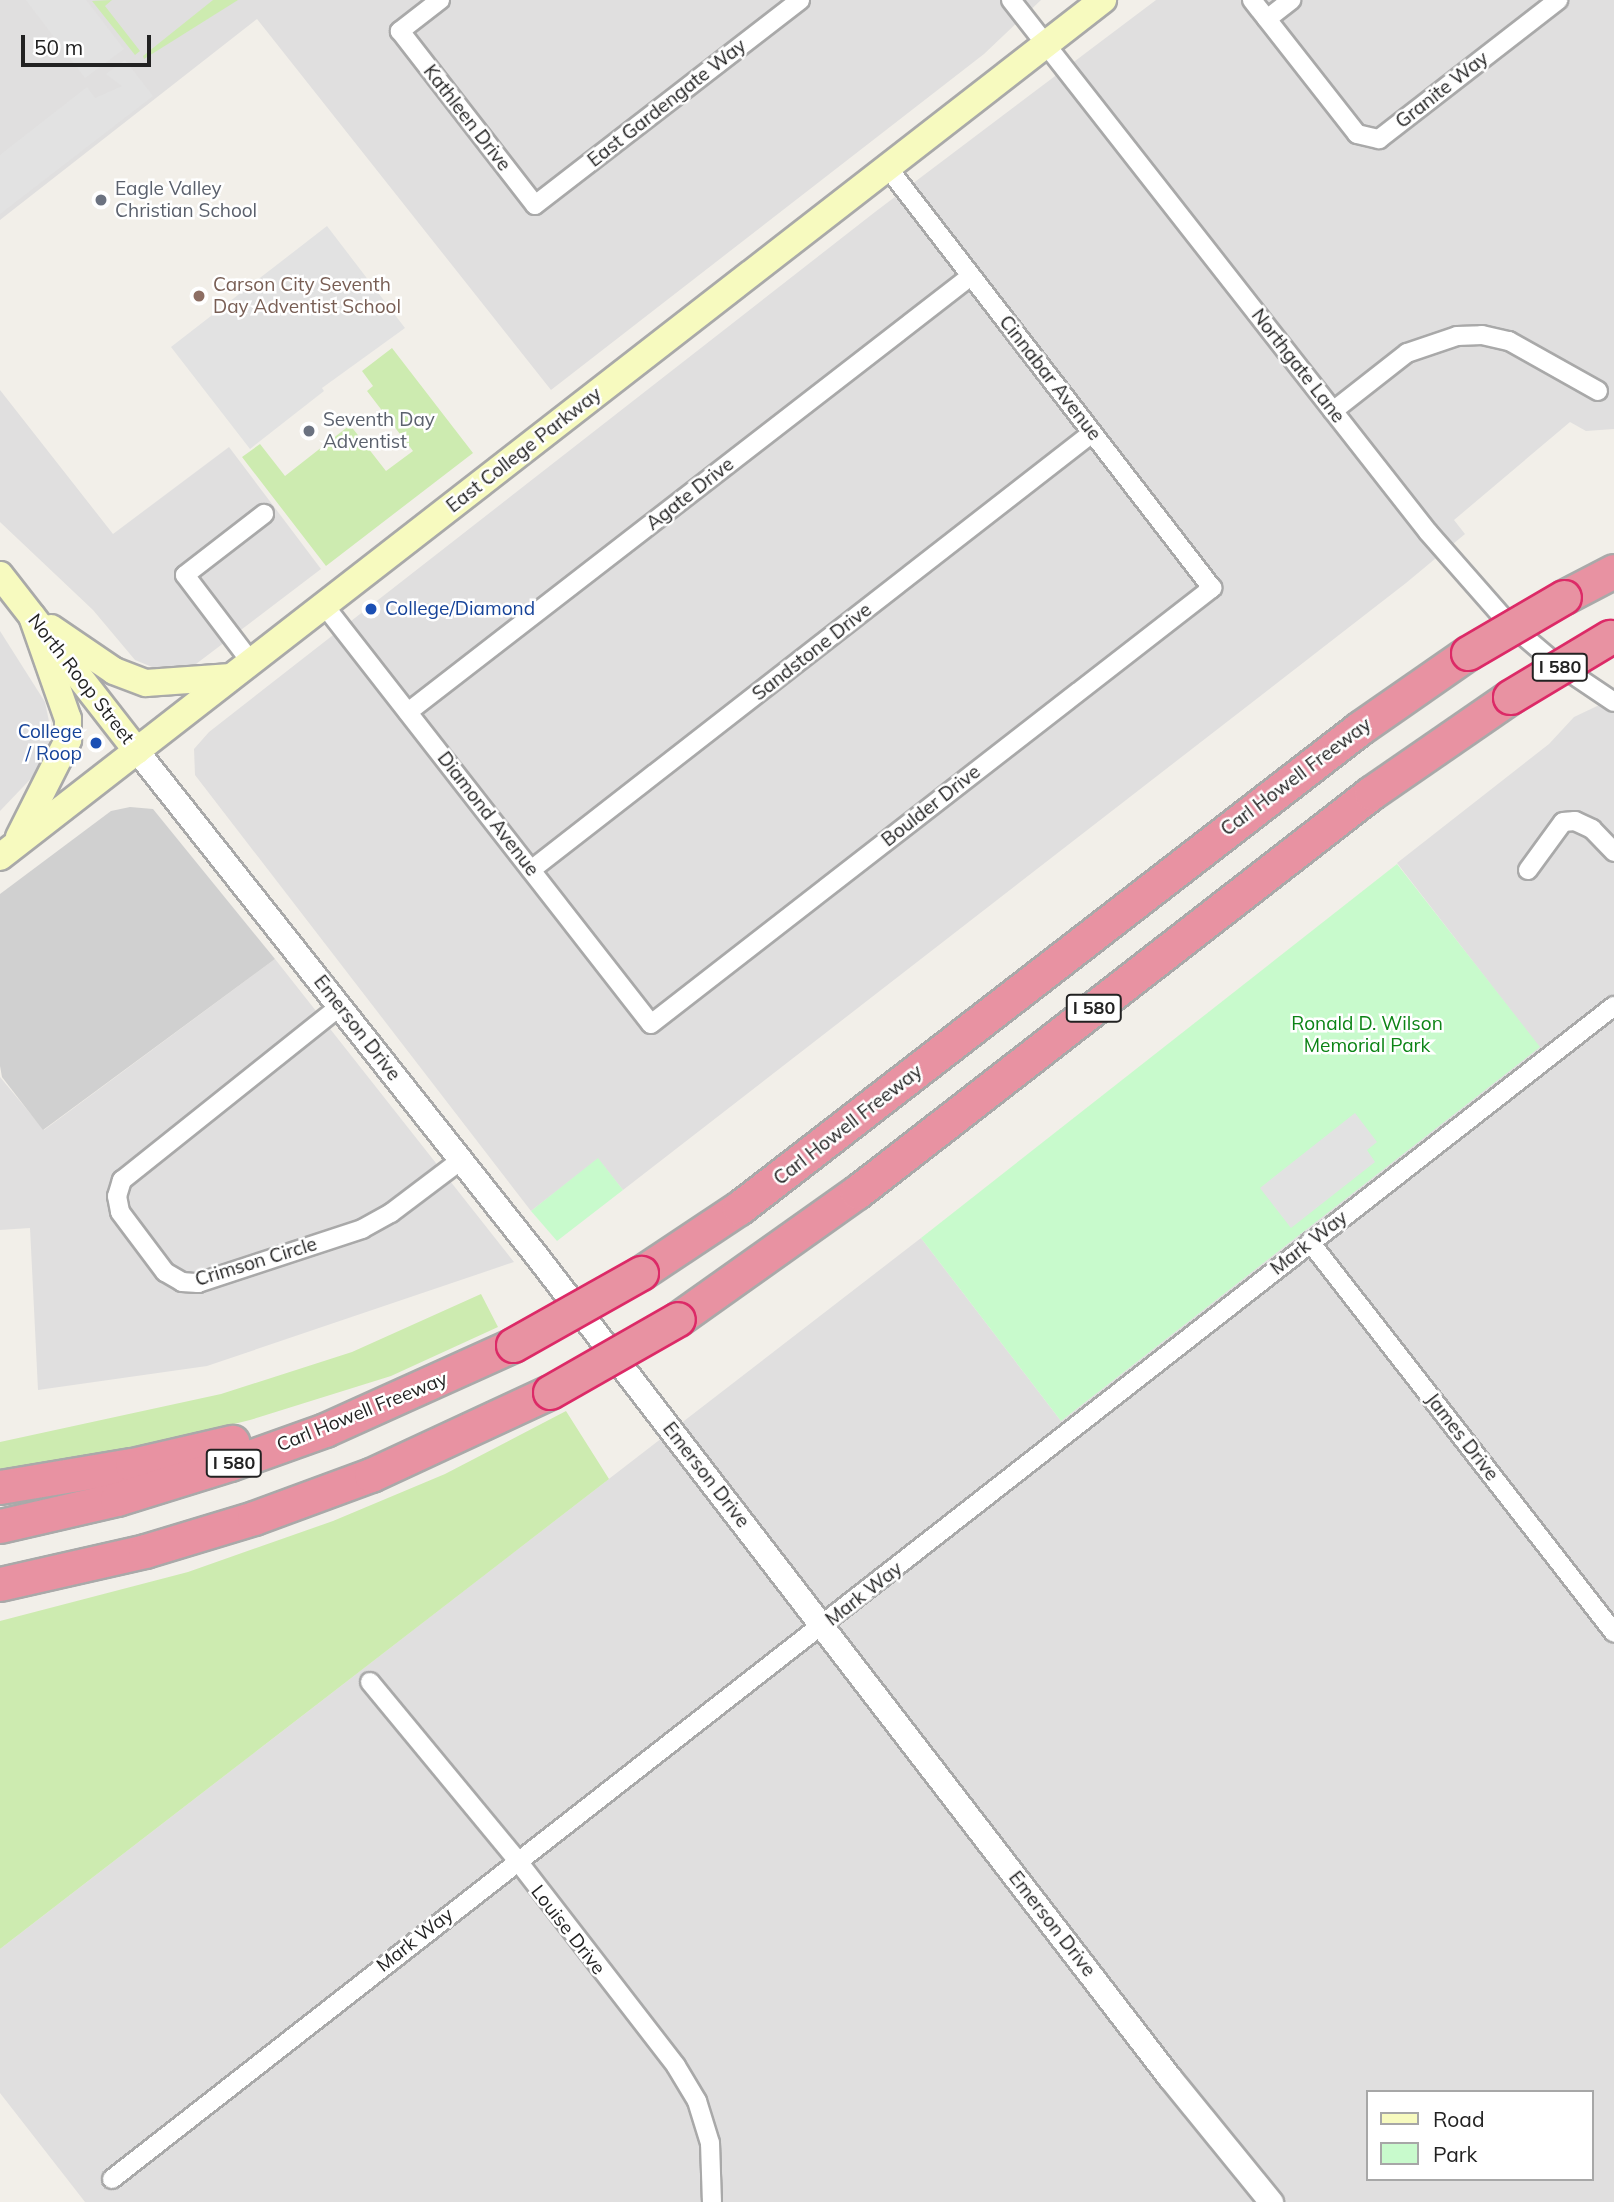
<!DOCTYPE html>
<html>
<head>
<meta charset="utf-8">
<style>
	body { margin:0 }
	#map { position:relative; width:1614px; height:2202px; overflow:hidden; background:#f2efe9; font-family:Mulish,sans-serif }
	div>[style] { position:absolute }
	.residential>* { inset:0; background:#e0dfdf }
	.religious>* { inset:0; background:#d0d0d0 }
	.grass>* { inset:0; background:#cdebb0 }
	.park>* { inset:0; background:#c8facc }
	.parking>* { inset:0; background:#e2e2e2 }
	.roads { filter:drop-shadow(2px 0 #a9a9a9) drop-shadow(-2px 0 #a9a9a9) drop-shadow(0 2px #a9a9a9) drop-shadow(0 -2px #a9a9a9) }
	.minor>* { height:18px; margin:-9px; padding:0 9px; transform-origin:9px; border-radius:9px; background:#fff }
	.tertiary>* { height:23px; margin:-11.5px; padding:0 11.5px; transform-origin:11.5px; border-radius:11.5px; background:#fff }
	.secondary>* { height:26px; margin:-13px; padding:0 13px; transform-origin:13px; border-radius:13px; background:#f7fabf }
	.motorway>* { height:33px; margin:-16.5px; padding:0 16.5px; transform-origin:16.5px; border-radius:16.5px; background:#e892a2 }
	.bridges { filter:drop-shadow(2px 0 #dc2a67) drop-shadow(-2px 0 #dc2a67) drop-shadow(0 2px #dc2a67) drop-shadow(0 -2px #dc2a67) }
	.motorway-bridge>* { height:33px; margin:-16.5px; padding:0 16.5px; transform-origin:16.5px; border-radius:16.5px; background:#e892a2 }
	.dots>* { width:19px; height:19px; translate:-50% -50%; box-sizing:border-box; border:4px solid #fff; border-radius:50% }
	span { translate:-50% -50%; white-space:nowrap; text-align:center; line-height:1.15; -webkit-text-stroke:5px #fff; paint-order:stroke }
	.shield-label span { padding:2px 5px; background:#fff; border:2px solid; border-radius:5px; -webkit-text-stroke-width:0 }
	.shield-label { font-size:18px; color:#222; font-weight:700 }
	.street-label { font-size:19px; color:#222 }
	.worship-label { font-size:19px; color:#5b616d }
	.left { translate:0 -50%; text-align:left }
	.education-label { font-size:19px; color:#785e54 }
	.transit-label { font-size:19px; color:#164399 }
	.right { translate:-100% -50%; text-align:right }
	.park-label { font-size:19px; color:#0c8416 }
	.legend { position:absolute; left:1366px; top:2090px; width:228px; height:91px; box-sizing:border-box; background:#fff; border:2px solid #a7a7a7; margin:0; padding:9px 12px; list-style:none; font-size:21px; color:#222 }
	.legend li { display:flex; align-items:center; gap:14px; height:35px }
	.legend b { width:35px; border:2px solid #a7a7a7 }
	.scale { position:absolute; left:21px; top:35px; width:130px; height:32px; box-sizing:border-box; border:4px solid #222; border-top:0; padding-left:9px; font-size:21px; line-height:24px; white-space:nowrap; color:#222; -webkit-text-stroke:5px #fff; paint-order:stroke }
</style>
</head>
<body>
<div id="map">
	<div class="residential">
		<i style="clip-path:polygon(0 0,1041px 0,984px 54px,551px 390px,257px 19px,0 220px)"></i>
		<i style="clip-path:polygon(1156px 0,1614px 0,1614px 429px,1586px 431px,1570px 422px,1454px 520px,1465px 534px,1406px 583px,623px 1190px,598px 1159px,531px 1211px,195px 775px,194px 749px,209px 732px,875px 212px)"></i>
		<i style="clip-path:polygon(0 390px,113px 534px,229px 447px,321px 569px,196px 664px,157px 669px,135px 660px,93px 610px,0 522px)"></i>
		<i style="clip-path:polygon(0 631px,45px 702px,52px 736px,44px 765px,0 811px)"></i>
		<i style="clip-path:polygon(evenodd,1614px 698px,1614px 2202px,85px 2202px,0 2093px,0 1949px,921px 1238px,1061px 1421px,1539px 1047px,1397px 863px,1549px 744px,1574px 717px,1614px 698px,1367px 2092px,1591px 2092px,1591px 2179px,1367px 2179px,1367px 2092px)"></i>
		<i style="clip-path:polygon(275px 959px,514px 1262px,207px 1366px,38px 1390px,30px 1228px,0 1230px,0 1077px,44px 1130px)"></i>
	</div>
	<div class="religious">
		<i style="clip-path:polygon(130px 807px,153px 809px,275px 959px,43px 1130px,2px 1077px,0 1066px,0 894px,111px 811px)"></i>
	</div>
	<div class="grass">
		<i style="clip-path:polygon(112px 0,105px 6px,140px 51px,135px 55px,92px 1px)"></i>
		<i style="clip-path:polygon(213px 0,238px 0,144px 59px,143px 56px)"></i>
		<i style="clip-path:polygon(392px 348px,473px 453px,326px 566px,242px 457px,260px 444px,285px 476px,350px 425px,386px 471px,413px 451px,367px 391px,373px 386px,362px 371px)"></i>
		<i style="clip-path:polygon(481px 1294px,498px 1327px,391px 1376px,250px 1420px,142px 1447px,0 1471px,0 1442px,221px 1394px,352px 1352px)"></i>
		<i style="clip-path:polygon(566px 1411px,609px 1479px,0 1949px,0 1621px,188px 1572px,333px 1521px,445px 1474px)"></i>
	</div>
	<div class="park">
		<i style="clip-path:polygon(1397px 864px,1540px 1047px,1061px 1421px,921px 1238px)"></i>
		<i style="clip-path:polygon(598px 1158px,623px 1190px,557px 1241px,531px 1211px)"></i>
	</div>
	<div class="parking">
		<i style="clip-path:polygon(26px 0,86px 0,124px 49px,85px 78px)"></i>
		<i style="clip-path:polygon(125px 60px,153px 96px,0 214px,0 155px,87px 87px,95px 98px,122px 86px,106px 74px)"></i>
		<i style="clip-path:polygon(327px 226px,405px 328px,322px 388px,324px 391px,250px 449px,171px 347px)"></i>
		<i style="clip-path:polygon(1355px 1113px,1377px 1142px,1367px 1150px,1375px 1162px,1291px 1228px,1260px 1188px)"></i>
	</div>
	<div class="roads">
		<div class="minor">
			<i style="left:440px;top:0;width:51px;rotate:142.2deg"></i>
			<i style="left:400px;top:31px;width:220px;rotate:52.2deg"></i>
			<i style="left:535px;top:205px;width:335px;rotate:-37.7deg"></i>
			<i style="left:1011px;top:0;width:676px;rotate:51.91deg"></i>
			<i style="left:1428px;top:532px;width:120px;rotate:48.7deg"></i>
			<i style="left:1507px;top:622px;width:60px;rotate:40.3deg"></i>
			<i style="left:1553px;top:661px;width:73px;rotate:33.9deg"></i>
			<i style="left:1252px;top:0;width:170px;rotate:51.9deg"></i>
			<i style="left:1357px;top:134px;width:23px;rotate:13deg"></i>
			<i style="left:1379px;top:139px;width:227px;rotate:-37.8deg"></i>
			<i style="left:1267px;top:19px;width:31px;rotate:-38deg"></i>
			<i style="left:1333px;top:411px;width:94px;rotate:-38.1deg"></i>
			<i style="left:1407px;top:353px;width:53px;rotate:-18.8deg"></i>
			<i style="left:1457px;top:336px;width:25px;rotate:-2deg"></i>
			<i style="left:1482px;top:335px;width:28px;rotate:13deg"></i>
			<i style="left:1509px;top:341px;width:102px;rotate:29.3deg"></i>
			<i style="left:324px;top:605px;width:531px;rotate:52.03deg"></i>
			<i style="left:651px;top:1024px;width:711px;rotate:-37.85deg"></i>
			<i style="left:1212px;top:588px;width:530px;rotate:-127.65deg"></i>
			<i style="left:251px;top:662px;width:109px;rotate:-127.2deg"></i>
			<i style="left:185px;top:575px;width:100px;rotate:-37.7deg"></i>
			<i style="left:408px;top:712px;width:712px;rotate:-37.76deg"></i>
			<i style="left:531px;top:870px;width:711px;rotate:-37.92deg"></i>
			<i style="left:1528px;top:870px;width:59px;rotate:-53.9deg"></i>
			<i style="left:1563px;top:822px;width:12px;rotate:-5deg"></i>
			<i style="left:1575px;top:821px;width:19px;rotate:25deg"></i>
			<i style="left:1592px;top:829px;width:32px;rotate:46deg"></i>
			<i style="left:339px;top:1007px;width:278px;rotate:141.4deg"></i>
			<i style="left:122px;top:1180px;width:17px;rotate:107deg"></i>
			<i style="left:117px;top:1196px;width:16px;rotate:79deg"></i>
			<i style="left:120px;top:1212px;width:75px;rotate:53.1deg"></i>
			<i style="left:165px;top:1272px;width:20px;rotate:30deg"></i>
			<i style="left:182px;top:1282px;width:16px;rotate:4deg"></i>
			<i style="left:198px;top:1283px;width:173px;rotate:-18.2deg"></i>
			<i style="left:362px;top:1229px;width:33px;rotate:-29deg"></i>
			<i style="left:391px;top:1213px;width:88px;rotate:-37.1deg"></i>
			<i style="left:1310px;top:1242px;width:495px;rotate:52.1deg"></i>
			<i style="left:370px;top:1682px;width:231px;rotate:50.4deg"></i>
			<i style="left:517px;top:1860px;width:260px;rotate:52.3deg"></i>
			<i style="left:676px;top:2066px;width:41px;rotate:59deg"></i>
			<i style="left:697px;top:2101px;width:44px;rotate:72.8deg"></i>
			<i style="left:710px;top:2143px;width:59px;rotate:88.1deg"></i>
			<i style="left:112px;top:2179px;width:1906px;rotate:-37.99deg"></i>
		</div>
		<div class="tertiary">
			<i style="left:137px;top:751px;width:648px;rotate:51.64deg"></i>
			<i style="left:539px;top:1259px;width:1034px;rotate:52.39deg"></i>
			<i style="left:1170px;top:2078px;width:160px;rotate:50.8deg"></i>
		</div>
		<div class="secondary">
			<i style="left:0;top:575px;width:223px;rotate:52.1deg"></i>
			<i style="left:51px;top:628px;width:76px;rotate:34.3deg"></i>
			<i style="left:114px;top:671px;width:34px;rotate:21deg"></i>
			<i style="left:146px;top:683px;width:85px;rotate:-4deg"></i>
			<i style="left:19px;top:837px;width:109px;rotate:-63.2deg"></i>
			<i style="left:68px;top:740px;width:21px;rotate:-90deg"></i>
			<i style="left:68px;top:719px;width:109px;rotate:-109.3deg"></i>
			<i style="left:0;top:857px;width:1397px;rotate:-37.85deg"></i>
		</div>
		<div class="motorway">
			<i style="left:1564px;top:597px;width:56px;rotate:-27.5deg"></i>
			<i style="left:641px;top:1273px;width:118px;rotate:-33.6deg"></i>
			<i style="left:739px;top:1208px;width:785px;rotate:-37.7deg"></i>
			<i style="left:1360px;top:728px;width:131px;rotate:-34.8deg"></i>
			<i style="left:678px;top:1319px;width:219px;rotate:-35.4deg"></i>
			<i style="left:857px;top:1192px;width:651px;rotate:-37.82deg"></i>
			<i style="left:1371px;top:793px;width:169px;rotate:-34.6deg"></i>
			<i style="left:0;top:1487px;width:134px;rotate:-9.5deg"></i>
			<i style="left:132px;top:1465px;width:103px;rotate:-13deg"></i>
			<i style="left:0;top:1526px;width:120px;rotate:-13deg"></i>
			<i style="left:117px;top:1499px;width:118px;rotate:-17.2deg"></i>
			<i style="left:230px;top:1464px;width:101px;rotate:-19.7deg"></i>
			<i style="left:325px;top:1430px;width:206px;rotate:-24.3deg"></i>
			<i style="left:0;top:1584px;width:149px;rotate:-12.8deg"></i>
			<i style="left:145px;top:1551px;width:114px;rotate:-16.8deg"></i>
			<i style="left:254px;top:1518px;width:125px;rotate:-20.2deg"></i>
			<i style="left:371px;top:1475px;width:197px;rotate:-24.9deg"></i>
		</div>
	</div>
	<div class="bridges">
		<div class="motorway-bridge">
			<i style="left:1468px;top:653px;width:111px;rotate:-30.3deg"></i>
			<i style="left:1510px;top:697px;width:117px;rotate:-31deg"></i>
			<i style="left:513px;top:1345px;width:147px;rotate:-29.4deg"></i>
			<i style="left:550px;top:1392px;width:147px;rotate:-29.7deg"></i>
		</div>
	</div>
	<div class="dots">
		<i style="left:101px;top:200px;background:#6b7280"></i>
		<i style="left:199px;top:296px;background:#8d6e63"></i>
		<i style="left:309px;top:431px;background:#6b7280"></i>
		<i style="left:371px;top:609px;background:#1a4fb4"></i>
		<i style="left:96px;top:743px;background:#1a4fb4"></i>
	</div>
	<div class="shield-label">
		<span style="left:1560px;top:667px">I 580</span>
		<span style="left:1094px;top:1008px">I 580</span>
		<span style="left:234px;top:1463px">I 580</span>
	</div>
	<div class="street-label">
		<span style="left:1442px;top:90px;rotate:-38deg">Granite Way</span>
		<span style="left:667px;top:103px;rotate:-38deg">East Gardengate Way</span>
		<span style="left:467px;top:118px;rotate:52deg">Kathleen Drive</span>
		<span style="left:1298px;top:366px;rotate:52deg">Northgate Lane</span>
		<span style="left:1050px;top:378px;rotate:52deg">Cinnabar Avenue</span>
		<span style="left:524px;top:450px;rotate:-38deg">East College Parkway</span>
		<span style="left:690px;top:494px;rotate:-38deg">Agate Drive</span>
		<span style="left:812px;top:652px;rotate:-38deg">Sandstone Drive</span>
		<span style="left:81px;top:679px;rotate:52deg">North Roop Street</span>
		<span style="left:1296px;top:777px;rotate:-37deg">Carl Howell Freeway</span>
		<span style="left:931px;top:806px;rotate:-38deg">Boulder Drive</span>
		<span style="left:488px;top:814px;rotate:52deg">Diamond Avenue</span>
		<span style="left:357px;top:1028px;rotate:52deg">Emerson Drive</span>
		<span style="left:848px;top:1125px;rotate:-38deg">Carl Howell Freeway</span>
		<span style="left:1309px;top:1243px;rotate:-38deg">Mark Way</span>
		<span style="left:256px;top:1262px;rotate:-17deg">Crimson Circle</span>
		<span style="left:362px;top:1412px;rotate:-22deg">Carl Howell Freeway</span>
		<span style="left:1462px;top:1437px;rotate:52deg">James Drive</span>
		<span style="left:706px;top:1475px;rotate:52deg">Emerson Drive</span>
		<span style="left:864px;top:1594px;rotate:-38deg">Mark Way</span>
		<span style="left:1052px;top:1924px;rotate:52deg">Emerson Drive</span>
		<span style="left:568px;top:1930px;rotate:52deg">Louise Drive</span>
		<span style="left:415px;top:1940px;rotate:-38deg">Mark Way</span>
	</div>
	<div class="worship-label">
		<span class="left" style="left:115px;top:200px">Eagle Valley<br>Christian School</span>
		<span class="left" style="left:323px;top:431px">Seventh Day<br>Adventist</span>
	</div>
	<div class="education-label">
		<span class="left" style="left:213px;top:296px">Carson City Seventh<br>Day Adventist School</span>
	</div>
	<div class="transit-label">
		<span class="left" style="left:385px;top:609px">College/Diamond</span>
		<span class="right" style="left:82px;top:743px">College<br>/ Roop</span>
	</div>
	<div class="park-label">
		<span style="left:1367px;top:1035px">Ronald D. Wilson<br>Memorial Park</span>
	</div>
	<ul class="legend">
	<li><b style="height:9px;background:#f7fabf"></b>Road</li>
	<li><b style="height:19px;background:#c8facc"></b>Park</li>
	</ul>
	<div class="scale">50 m</div>
</div>
</body>
</html>
